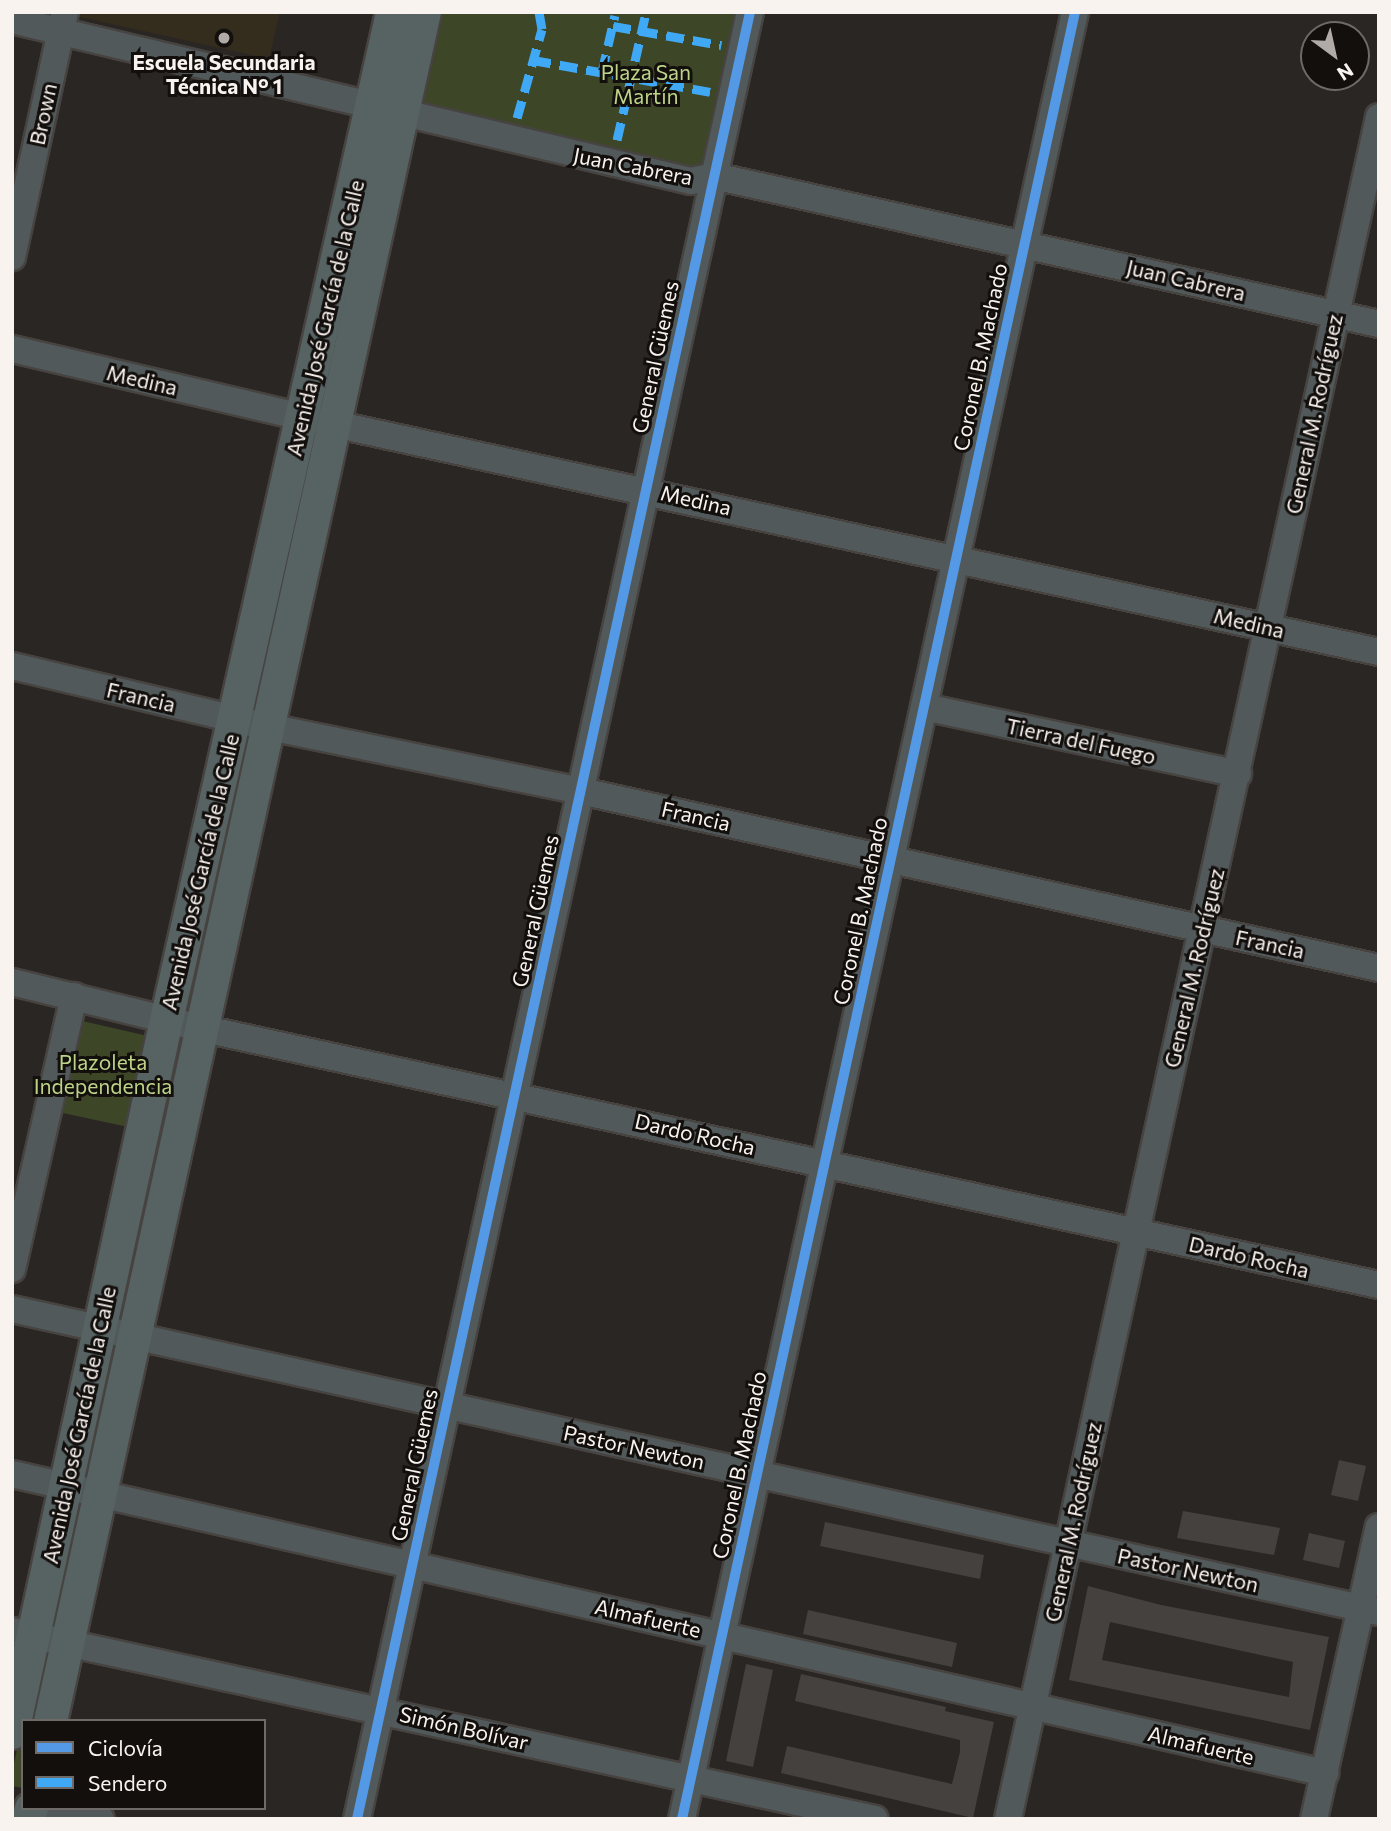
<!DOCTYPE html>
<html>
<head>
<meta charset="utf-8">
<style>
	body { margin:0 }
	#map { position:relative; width:1391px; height:1831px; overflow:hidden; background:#2a2623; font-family:Commissioner,sans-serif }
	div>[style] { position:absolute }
	.education>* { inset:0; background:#342c1d }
	.green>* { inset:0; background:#3d4626 }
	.building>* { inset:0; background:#44413f }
	.roads { filter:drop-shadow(2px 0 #464341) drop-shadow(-2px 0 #464341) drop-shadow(0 2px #464341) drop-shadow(0 -2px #464341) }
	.minor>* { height:26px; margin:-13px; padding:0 13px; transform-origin:13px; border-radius:13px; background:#52595a }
	.major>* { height:33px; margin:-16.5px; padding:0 16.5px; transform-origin:16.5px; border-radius:16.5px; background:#576263 }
	.quiet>* { height:9px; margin-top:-4.5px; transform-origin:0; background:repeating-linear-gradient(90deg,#3fa9f5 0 18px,transparent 0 27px) }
	.cycleway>* { height:10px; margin:-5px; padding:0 5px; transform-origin:5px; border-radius:5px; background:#5399e6 }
	.dots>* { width:19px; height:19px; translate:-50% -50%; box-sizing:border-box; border:4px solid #120f0d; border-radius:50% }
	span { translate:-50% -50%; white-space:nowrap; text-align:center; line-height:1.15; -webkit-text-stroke:6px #120f0d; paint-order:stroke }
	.poi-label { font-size:21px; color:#f9f3f0; font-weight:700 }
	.park-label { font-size:21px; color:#bdd488 }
	.street-label { font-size:21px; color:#f9f3f0 }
	.frame { position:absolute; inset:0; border:14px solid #f9f3f0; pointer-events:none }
	.legend { position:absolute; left:21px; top:1719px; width:245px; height:91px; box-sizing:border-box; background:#120f0d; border:2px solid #6e6a68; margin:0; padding:9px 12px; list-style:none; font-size:21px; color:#f9f3f0 }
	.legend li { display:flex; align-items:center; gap:14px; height:35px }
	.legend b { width:35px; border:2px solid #6e6a68 }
	.north { position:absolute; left:1300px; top:21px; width:70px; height:70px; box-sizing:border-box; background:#120f0d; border:2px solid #6e6a68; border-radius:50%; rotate:147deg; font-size:19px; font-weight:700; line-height:28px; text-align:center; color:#f9f3f0 }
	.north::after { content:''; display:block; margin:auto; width:24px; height:32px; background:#b1aba8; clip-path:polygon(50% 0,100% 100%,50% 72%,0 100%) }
</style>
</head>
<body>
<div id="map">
	<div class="education">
		<i style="clip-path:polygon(81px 12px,280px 12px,269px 59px,80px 17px)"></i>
	</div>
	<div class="green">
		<i style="clip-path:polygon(435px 12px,740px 12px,705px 164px,689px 168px,426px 108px,419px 96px)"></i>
		<i style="clip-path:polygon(78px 1020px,148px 1036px,128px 1127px,58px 1112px)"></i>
		<i style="clip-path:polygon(171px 1047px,188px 1050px,126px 1321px,109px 1317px)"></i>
		<i style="clip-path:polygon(23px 1723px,23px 1788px,12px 1786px,12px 1772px)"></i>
	</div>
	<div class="building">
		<i style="clip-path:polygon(1339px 1460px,1366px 1466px,1358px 1501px,1331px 1495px)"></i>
		<i style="clip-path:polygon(1183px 1511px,1280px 1528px,1274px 1555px,1177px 1538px)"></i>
		<i style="clip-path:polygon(825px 1522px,984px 1555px,980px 1579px,820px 1546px)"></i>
		<i style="clip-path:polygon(1309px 1533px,1345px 1541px,1339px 1568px,1303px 1560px)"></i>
		<i style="clip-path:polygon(evenodd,1088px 1586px,1161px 1605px,1329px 1637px,1310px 1730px,1069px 1680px,1088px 1586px,1110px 1622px,1293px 1662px,1289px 1697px,1102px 1660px,1110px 1622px)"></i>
		<i style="clip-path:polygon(808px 1610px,957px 1643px,952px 1667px,803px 1634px)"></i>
		<i style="clip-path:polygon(746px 1664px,773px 1670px,753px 1767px,726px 1761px)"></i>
		<i style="clip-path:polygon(801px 1674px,946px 1707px,945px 1711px,994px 1722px,973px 1818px,781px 1773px,787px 1746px,952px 1784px,960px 1752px,960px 1740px,795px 1701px)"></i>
	</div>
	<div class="roads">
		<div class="minor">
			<i style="left:12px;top:20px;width:698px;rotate:13.34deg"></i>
			<i style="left:691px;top:181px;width:24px;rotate:-12deg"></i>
			<i style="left:714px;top:176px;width:681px;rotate:12.55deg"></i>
			<i style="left:12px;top:257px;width:251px;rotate:-77.8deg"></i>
			<i style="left:12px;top:349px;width:298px;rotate:13.2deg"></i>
			<i style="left:302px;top:417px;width:1102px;rotate:12.31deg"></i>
			<i style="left:12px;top:666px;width:264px;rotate:13.4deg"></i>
			<i style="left:269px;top:727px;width:318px;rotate:11.6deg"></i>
			<i style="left:581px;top:791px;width:817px;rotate:12.51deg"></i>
			<i style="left:924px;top:707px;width:321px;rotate:12deg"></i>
			<i style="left:12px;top:982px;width:194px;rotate:13.7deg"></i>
			<i style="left:200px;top:1028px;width:1207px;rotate:12.3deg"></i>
			<i style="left:12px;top:1269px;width:280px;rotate:-77.2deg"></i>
			<i style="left:12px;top:1309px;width:1400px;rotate:12.5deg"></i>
			<i style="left:12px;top:1474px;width:1347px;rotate:12.83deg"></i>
			<i style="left:12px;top:1631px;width:883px;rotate:12.29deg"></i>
			<i style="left:52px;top:1808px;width:50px;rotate:12.7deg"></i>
			<i style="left:357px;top:1819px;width:1849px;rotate:-77.73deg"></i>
			<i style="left:682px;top:1819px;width:1849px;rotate:-77.73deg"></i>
			<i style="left:1008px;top:1819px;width:1742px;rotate:-77.7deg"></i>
			<i style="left:1314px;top:1819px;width:299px;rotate:-77.5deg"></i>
		</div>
		<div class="major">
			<i style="left:50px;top:1721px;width:1749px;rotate:-77.66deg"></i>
			<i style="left:12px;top:1732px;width:728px;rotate:-77.8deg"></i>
			<i style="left:166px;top:1020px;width:1033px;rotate:-77.36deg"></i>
			<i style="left:28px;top:1819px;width:11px;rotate:-75deg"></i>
		</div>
	</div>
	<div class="quiet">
		<i style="left:613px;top:26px;width:110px;rotate:10deg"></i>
		<i style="left:533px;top:60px;width:180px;rotate:10.2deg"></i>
		<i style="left:602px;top:72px;width:58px;rotate:-77.2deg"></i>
		<i style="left:517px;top:118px;width:92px;rotate:-74.3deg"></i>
		<i style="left:542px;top:29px;width:17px;rotate:-100deg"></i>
		<i style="left:617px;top:140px;width:131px;rotate:-77.2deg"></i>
	</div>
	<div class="cycleway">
		<i style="left:357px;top:1819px;width:1849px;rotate:-77.73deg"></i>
		<i style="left:682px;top:1819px;width:1849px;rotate:-77.73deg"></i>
	</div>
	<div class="dots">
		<i style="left:224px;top:38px;background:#b1aba8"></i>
	</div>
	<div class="poi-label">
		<span style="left:224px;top:74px">Escuela Secundaria<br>Técnica N° 1</span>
	</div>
	<div class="park-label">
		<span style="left:646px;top:84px">Plaza San<br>Martín</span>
		<span style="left:103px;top:1074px">Plazoleta<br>Independencia</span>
	</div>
	<div class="street-label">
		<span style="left:43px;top:114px;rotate:-78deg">Brown</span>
		<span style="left:633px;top:166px;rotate:11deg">Juan Cabrera</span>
		<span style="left:1186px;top:280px;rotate:13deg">Juan Cabrera</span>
		<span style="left:325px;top:318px;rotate:-77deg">Avenida José García de la Calle</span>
		<span style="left:655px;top:357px;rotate:-78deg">General Güemes</span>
		<span style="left:980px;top:357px;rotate:-78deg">Coronel B. Machado</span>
		<span style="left:142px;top:380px;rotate:13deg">Medina</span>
		<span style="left:1314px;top:414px;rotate:-78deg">General M. Rodríguez</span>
		<span style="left:696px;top:500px;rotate:13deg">Medina</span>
		<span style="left:1249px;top:623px;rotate:13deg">Medina</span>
		<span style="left:141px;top:697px;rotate:13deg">Francia</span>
		<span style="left:1081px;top:741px;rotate:12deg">Tierra del Fuego</span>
		<span style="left:696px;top:816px;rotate:13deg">Francia</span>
		<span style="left:200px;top:872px;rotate:-77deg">Avenida José García de la Calle</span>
		<span style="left:535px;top:911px;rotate:-78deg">General Güemes</span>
		<span style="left:860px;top:911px;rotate:-78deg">Coronel B. Machado</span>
		<span style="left:1270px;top:944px;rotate:12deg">Francia</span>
		<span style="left:1194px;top:968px;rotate:-77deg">General M. Rodríguez</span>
		<span style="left:695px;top:1134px;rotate:13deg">Dardo Rocha</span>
		<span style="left:1249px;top:1257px;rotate:13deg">Dardo Rocha</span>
		<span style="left:79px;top:1425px;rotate:-78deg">Avenida José García de la Calle</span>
		<span style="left:634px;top:1447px;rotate:12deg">Pastor Newton</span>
		<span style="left:414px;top:1465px;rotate:-78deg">General Güemes</span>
		<span style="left:739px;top:1465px;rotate:-78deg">Coronel B. Machado</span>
		<span style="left:1073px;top:1522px;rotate:-78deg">General M. Rodríguez</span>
		<span style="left:1188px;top:1570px;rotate:12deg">Pastor Newton</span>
		<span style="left:648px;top:1618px;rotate:13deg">Almafuerte</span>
		<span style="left:464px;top:1728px;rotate:13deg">Simón Bolívar</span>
		<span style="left:1201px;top:1745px;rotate:13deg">Almafuerte</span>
	</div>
	<div class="frame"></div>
	<ul class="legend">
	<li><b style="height:9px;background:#5399e6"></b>Ciclovía</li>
	<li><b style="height:9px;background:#3fa9f5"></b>Sendero</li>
	</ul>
	<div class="north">N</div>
</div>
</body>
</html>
